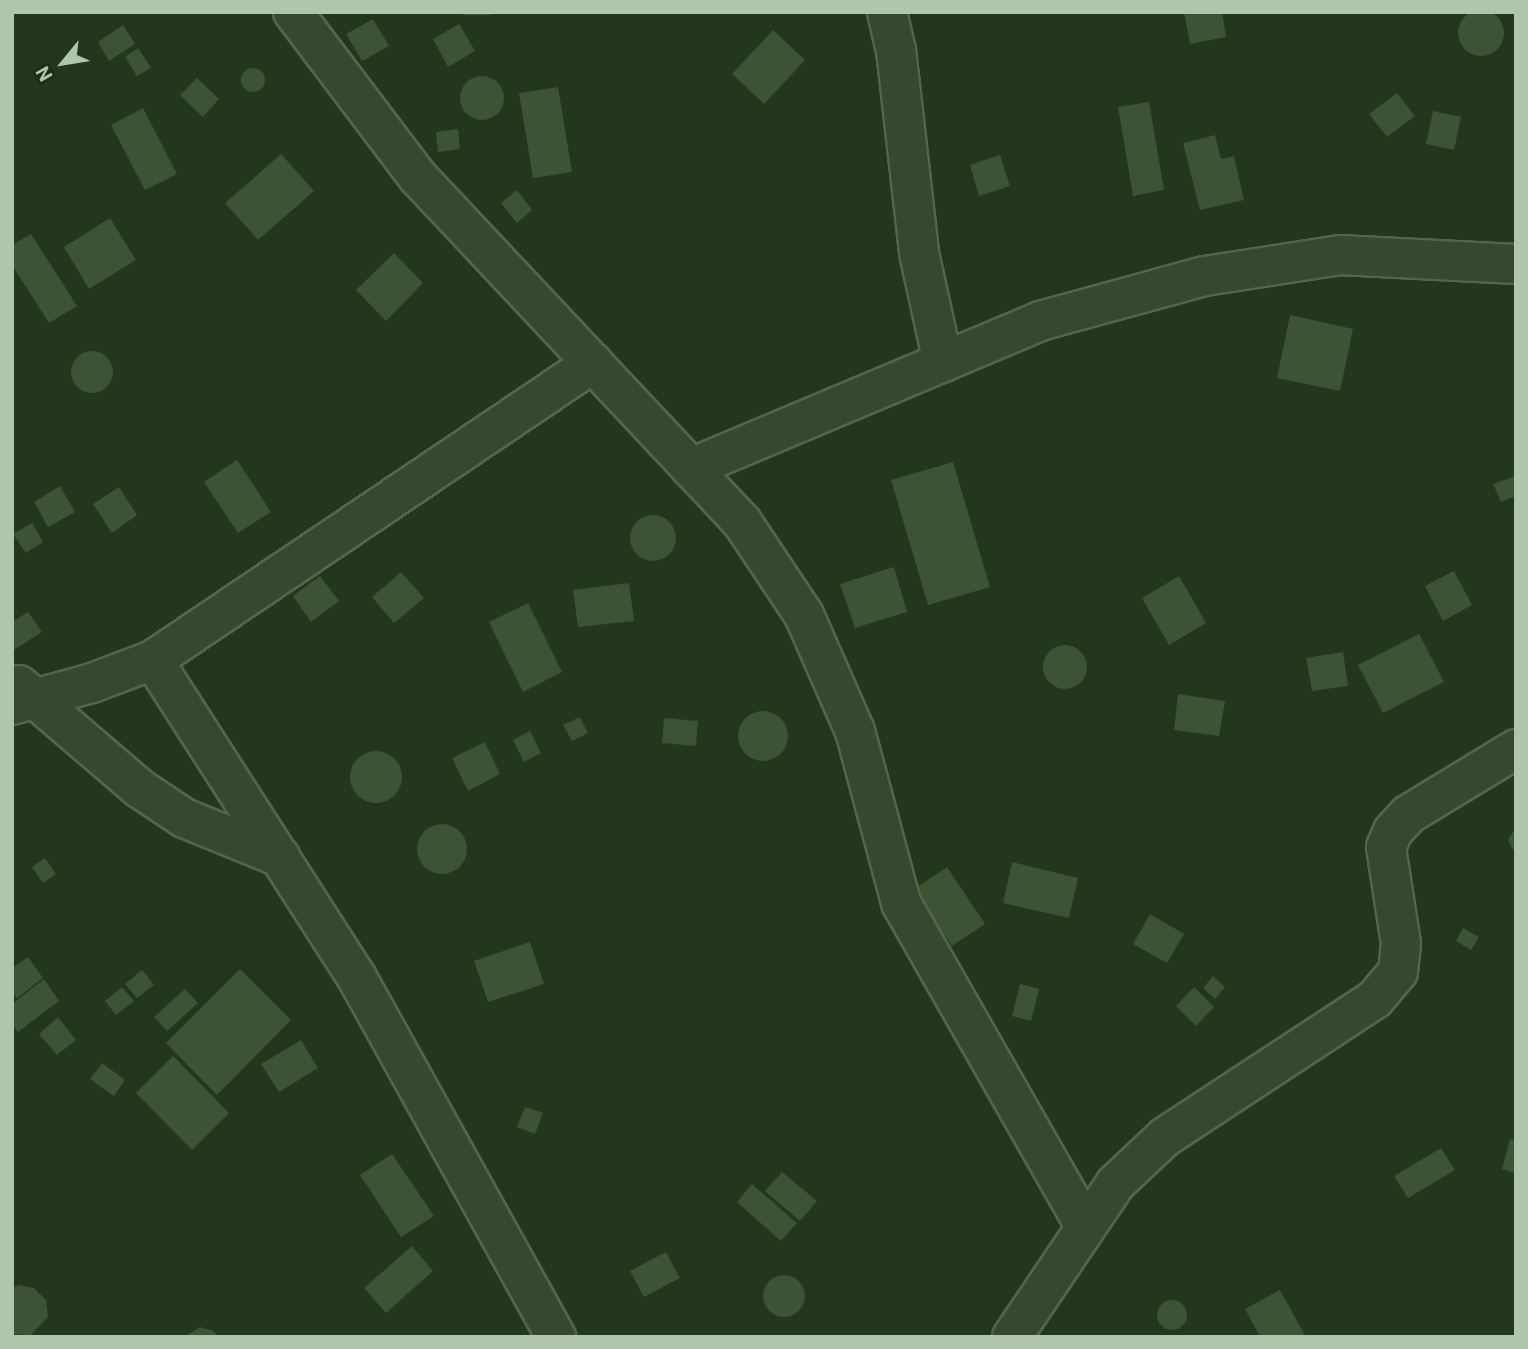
<!DOCTYPE html>
<html>
<head>
<meta charset="utf-8">
<style>
	body { margin:0 }
	#map { position:relative; width:1528px; height:1349px; overflow:hidden; background:#24371d; font-family:Roboto,sans-serif }
	div>[style] { position:absolute }
	.building>* { inset:0; background:#3c5334 }
	.round { border-radius:50% }
	.roads { filter:drop-shadow(2px 0 #54654e) drop-shadow(-2px 0 #54654e) drop-shadow(0 2px #54654e) drop-shadow(0 -2px #54654e) }
	.minor>* { height:38px; margin:-19px; padding:0 19px; transform-origin:19px; border-radius:19px; background:#374731 }
	span { translate:-50% -50%; white-space:nowrap; text-align:center; line-height:1.15; -webkit-text-stroke:5px #1c2b17; paint-order:stroke }
	.frame { position:absolute; inset:0; border:14px solid #b0c5aa; pointer-events:none }
	.north { position:absolute; left:28px; top:28px; width:70px; height:70px; -webkit-text-stroke:5px #1c2b17; paint-order:stroke; rotate:240deg; font-size:19px; font-weight:700; line-height:28px; text-align:center; color:#b0c5aa }
	.north::after { content:''; display:block; margin:auto; width:24px; height:32px; background:#b0c5aa; clip-path:polygon(50% 0,100% 100%,50% 72%,0 100%) }
</style>
</head>
<body>
<div id="map">
	<div class="building">
		<i class="round" style="left:1458px;top:10px;width:46px;height:46px"></i>
		<i style="clip-path:polygon(463px 12px,492px 12px,492px 15px,463px 15px)"></i>
		<i style="clip-path:polygon(1184px 12px,1222px 12px,1226px 37px,1190px 44px)"></i>
		<i style="clip-path:polygon(373px 19px,389px 46px,362px 61px,346px 34px)"></i>
		<i style="clip-path:polygon(459px 24px,475px 51px,448px 67px,433px 39px)"></i>
		<i style="clip-path:polygon(123px 25px,135px 44px,109px 61px,98px 42px)"></i>
		<i style="clip-path:polygon(773px 30px,805px 60px,764px 104px,732px 74px)"></i>
		<i style="clip-path:polygon(138px 48px,151px 68px,137px 76px,125px 57px)"></i>
		<i class="round" style="left:241px;top:68px;width:24px;height:24px"></i>
		<i class="round" style="left:460px;top:76px;width:44px;height:44px"></i>
		<i style="clip-path:polygon(197px 78px,219px 99px,203px 117px,180px 95px)"></i>
		<i style="clip-path:polygon(558px 87px,572px 172px,533px 178px,519px 93px)"></i>
		<i style="clip-path:polygon(1397px 93px,1415px 116px,1387px 137px,1369px 114px)"></i>
		<i style="clip-path:polygon(1149px 102px,1164px 190px,1133px 196px,1118px 107px)"></i>
		<i style="clip-path:polygon(143px 108px,177px 174px,145px 190px,111px 125px)"></i>
		<i style="clip-path:polygon(1433px 111px,1461px 117px,1454px 150px,1426px 144px)"></i>
		<i style="clip-path:polygon(458px 129px,460px 149px,438px 152px,436px 132px)"></i>
		<i style="clip-path:polygon(1215px 135px,1221px 159px,1234px 156px,1244px 200px,1200px 210px,1183px 143px)"></i>
		<i style="clip-path:polygon(281px 154px,314px 191px,258px 240px,225px 203px)"></i>
		<i style="clip-path:polygon(1000px 155px,1010px 186px,979px 196px,970px 165px)"></i>
		<i style="clip-path:polygon(517px 190px,532px 210px,517px 223px,501px 203px)"></i>
		<i style="clip-path:polygon(110px 218px,136px 260px,89px 289px,64px 247px)"></i>
		<i style="clip-path:polygon(31px 234px,77px 306px,49px 323px,12px 265px,12px 245px)"></i>
		<i style="clip-path:polygon(394px 253px,423px 283px,386px 321px,356px 290px)"></i>
		<i style="clip-path:polygon(1290px 315px,1353px 329px,1340px 391px,1277px 378px)"></i>
		<i class="round" style="left:71px;top:351px;width:42px;height:42px"></i>
		<i style="clip-path:polygon(237px 460px,271px 512px,238px 533px,204px 482px)"></i>
		<i style="clip-path:polygon(953px 462px,990px 587px,928px 605px,891px 480px)"></i>
		<i style="clip-path:polygon(1516px 476px,1516px 496px,1501px 502px,1493px 484px)"></i>
		<i style="clip-path:polygon(60px 486px,75px 512px,48px 527px,34px 502px)"></i>
		<i style="clip-path:polygon(119px 487px,137px 515px,112px 533px,93px 504px)"></i>
		<i class="round" style="left:630px;top:515px;width:46px;height:46px"></i>
		<i style="clip-path:polygon(32px 523px,43px 542px,26px 553px,13px 534px)"></i>
		<i style="clip-path:polygon(894px 567px,907px 612px,855px 628px,840px 584px)"></i>
		<i style="clip-path:polygon(1454px 571px,1472px 605px,1443px 621px,1425px 586px)"></i>
		<i style="clip-path:polygon(401px 572px,424px 598px,394px 623px,372px 597px)"></i>
		<i style="clip-path:polygon(320px 576px,339px 601px,311px 622px,293px 596px)"></i>
		<i style="clip-path:polygon(1179px 576px,1206px 623px,1169px 645px,1142px 598px)"></i>
		<i style="clip-path:polygon(629px 583px,634px 621px,578px 627px,573px 590px)"></i>
		<i style="clip-path:polygon(528px 603px,562px 672px,523px 692px,489px 622px)"></i>
		<i style="clip-path:polygon(28px 612px,42px 632px,12px 651px,12px 622px)"></i>
		<i style="clip-path:polygon(1419px 634px,1444px 682px,1383px 713px,1358px 665px)"></i>
		<i class="round" style="left:1043px;top:645px;width:44px;height:44px"></i>
		<i style="clip-path:polygon(1343px 652px,1348px 686px,1312px 691px,1306px 658px)"></i>
		<i style="clip-path:polygon(1178px 694px,1225px 701px,1219px 736px,1174px 730px)"></i>
		<i class="round" style="left:738px;top:711px;width:50px;height:50px"></i>
		<i style="clip-path:polygon(580px 717px,588px 733px,572px 741px,563px 725px)"></i>
		<i style="clip-path:polygon(664px 718px,698px 721px,696px 746px,662px 743px)"></i>
		<i style="clip-path:polygon(530px 731px,541px 753px,524px 762px,513px 740px)"></i>
		<i style="clip-path:polygon(485px 742px,500px 774px,468px 791px,452px 758px)"></i>
		<i class="round" style="left:350px;top:751px;width:52px;height:52px"></i>
		<i class="round" style="left:417px;top:824px;width:50px;height:50px"></i>
		<i style="clip-path:polygon(1516px 827px,1516px 855px,1508px 840px)"></i>
		<i style="clip-path:polygon(45px 858px,56px 874px,43px 883px,32px 867px)"></i>
		<i style="clip-path:polygon(1012px 862px,1078px 878px,1069px 918px,1003px 903px)"></i>
		<i style="clip-path:polygon(947px 867px,985px 924px,952px 946px,914px 889px)"></i>
		<i style="clip-path:polygon(1150px 914px,1184px 934px,1167px 963px,1133px 944px)"></i>
		<i style="clip-path:polygon(1463px 928px,1479px 937px,1471px 950px,1456px 941px)"></i>
		<i style="clip-path:polygon(530px 942px,544px 984px,488px 1002px,474px 961px)"></i>
		<i style="clip-path:polygon(28px 957px,43px 978px,17px 998px,12px 991px,12px 968px)"></i>
		<i style="clip-path:polygon(240px 969px,291px 1020px,217px 1095px,166px 1043px)"></i>
		<i style="clip-path:polygon(142px 970px,154px 985px,137px 998px,125px 984px)"></i>
		<i style="clip-path:polygon(1213px 976px,1225px 987px,1215px 999px,1203px 988px)"></i>
		<i style="clip-path:polygon(44px 979px,59px 1001px,18px 1032px,12px 1024px,12px 1004px)"></i>
		<i style="clip-path:polygon(1020px 984px,1039px 989px,1031px 1021px,1012px 1016px)"></i>
		<i style="clip-path:polygon(122px 987px,134px 1001px,116px 1015px,105px 1001px)"></i>
		<i style="clip-path:polygon(1194px 987px,1214px 1007px,1196px 1026px,1176px 1006px)"></i>
		<i style="clip-path:polygon(185px 989px,198px 1003px,167px 1031px,154px 1017px)"></i>
		<i style="clip-path:polygon(58px 1017px,76px 1040px,57px 1055px,39px 1034px)"></i>
		<i style="clip-path:polygon(301px 1040px,318px 1068px,279px 1092px,261px 1064px)"></i>
		<i style="clip-path:polygon(173px 1056px,229px 1113px,192px 1150px,136px 1093px)"></i>
		<i style="clip-path:polygon(102px 1063px,125px 1080px,114px 1096px,90px 1079px)"></i>
		<i style="clip-path:polygon(525px 1107px,543px 1113px,535px 1134px,517px 1127px)"></i>
		<i style="clip-path:polygon(1510px 1139px,1516px 1141px,1516px 1173px,1502px 1169px)"></i>
		<i style="clip-path:polygon(1441px 1148px,1455px 1170px,1408px 1198px,1394px 1176px)"></i>
		<i style="clip-path:polygon(392px 1154px,434px 1216px,401px 1237px,360px 1175px)"></i>
		<i style="clip-path:polygon(782px 1172px,817px 1201px,800px 1221px,765px 1191px)"></i>
		<i style="clip-path:polygon(752px 1184px,797px 1223px,781px 1241px,737px 1202px)"></i>
		<i style="clip-path:polygon(412px 1246px,433px 1271px,386px 1313px,364px 1288px)"></i>
		<i style="clip-path:polygon(666px 1252px,680px 1278px,644px 1297px,630px 1271px)"></i>
		<i class="round" style="left:763px;top:1275px;width:42px;height:42px"></i>
		<i style="clip-path:polygon(19px 1285px,34px 1288px,46px 1300px,48px 1317px,31px 1335px,12px 1334px,12px 1288px)"></i>
		<i style="clip-path:polygon(1280px 1290px,1306px 1337px,1260px 1337px,1245px 1309px)"></i>
		<i class="round" style="left:1157px;top:1300px;width:30px;height:30px"></i>
		<i style="clip-path:polygon(200px 1327px,213px 1331px,219px 1337px,184px 1337px)"></i>
	</div>
	<div class="roads">
		<div class="minor">
			<i style="left:293px;top:12px;width:207px;rotate:52.9deg"></i>
			<i style="left:418px;top:177px;width:473px;rotate:46.8deg"></i>
			<i style="left:742px;top:522px;width:112px;rotate:56.3deg"></i>
			<i style="left:804px;top:615px;width:127px;rotate:66.3deg"></i>
			<i style="left:855px;top:731px;width:178px;rotate:75deg"></i>
			<i style="left:901px;top:903px;width:373px;rotate:60.3deg"></i>
			<i style="left:887px;top:12px;width:39px;rotate:77deg"></i>
			<i style="left:896px;top:50px;width:204px;rotate:83.5deg"></i>
			<i style="left:919px;top:253px;width:112px;rotate:77.6deg"></i>
			<i style="left:691px;top:468px;width:379px;rotate:-22.8deg"></i>
			<i style="left:1040px;top:321px;width:171px;rotate:-15.3deg"></i>
			<i style="left:1205px;top:276px;width:137px;rotate:-8.8deg"></i>
			<i style="left:1340px;top:255px;width:176px;rotate:2.9deg"></i>
			<i style="left:153px;top:660px;width:376px;rotate:57.3deg"></i>
			<i style="left:356px;top:976px;width:413px;rotate:61deg"></i>
			<i style="left:19px;top:685px;width:158px;rotate:40.6deg"></i>
			<i style="left:139px;top:788px;width:54px;rotate:33.7deg"></i>
			<i style="left:184px;top:818px;width:104px;rotate:22.1deg"></i>
			<i style="left:12px;top:705px;width:83px;rotate:-15.4deg"></i>
			<i style="left:92px;top:683px;width:65px;rotate:-20.7deg"></i>
			<i style="left:153px;top:660px;width:531px;rotate:-34.02deg"></i>
			<i style="left:1012px;top:1337px;width:186px;rotate:-56deg"></i>
			<i style="left:1116px;top:1183px;width:67px;rotate:-43.2deg"></i>
			<i style="left:1165px;top:1137px;width:251px;rotate:-33.3deg"></i>
			<i style="left:1375px;top:999px;width:35px;rotate:-50deg"></i>
			<i style="left:1398px;top:972px;width:28px;rotate:-84deg"></i>
			<i style="left:1401px;top:944px;width:98px;rotate:-98.8deg"></i>
			<i style="left:1386px;top:847px;width:17px;rotate:-66deg"></i>
			<i style="left:1393px;top:831px;width:23px;rotate:-47deg"></i>
			<i style="left:1409px;top:814px;width:125px;rotate:-31.3deg"></i>
		</div>
	</div>
	<div class="frame"></div>
	<div class="north">N</div>
</div>
</body>
</html>
